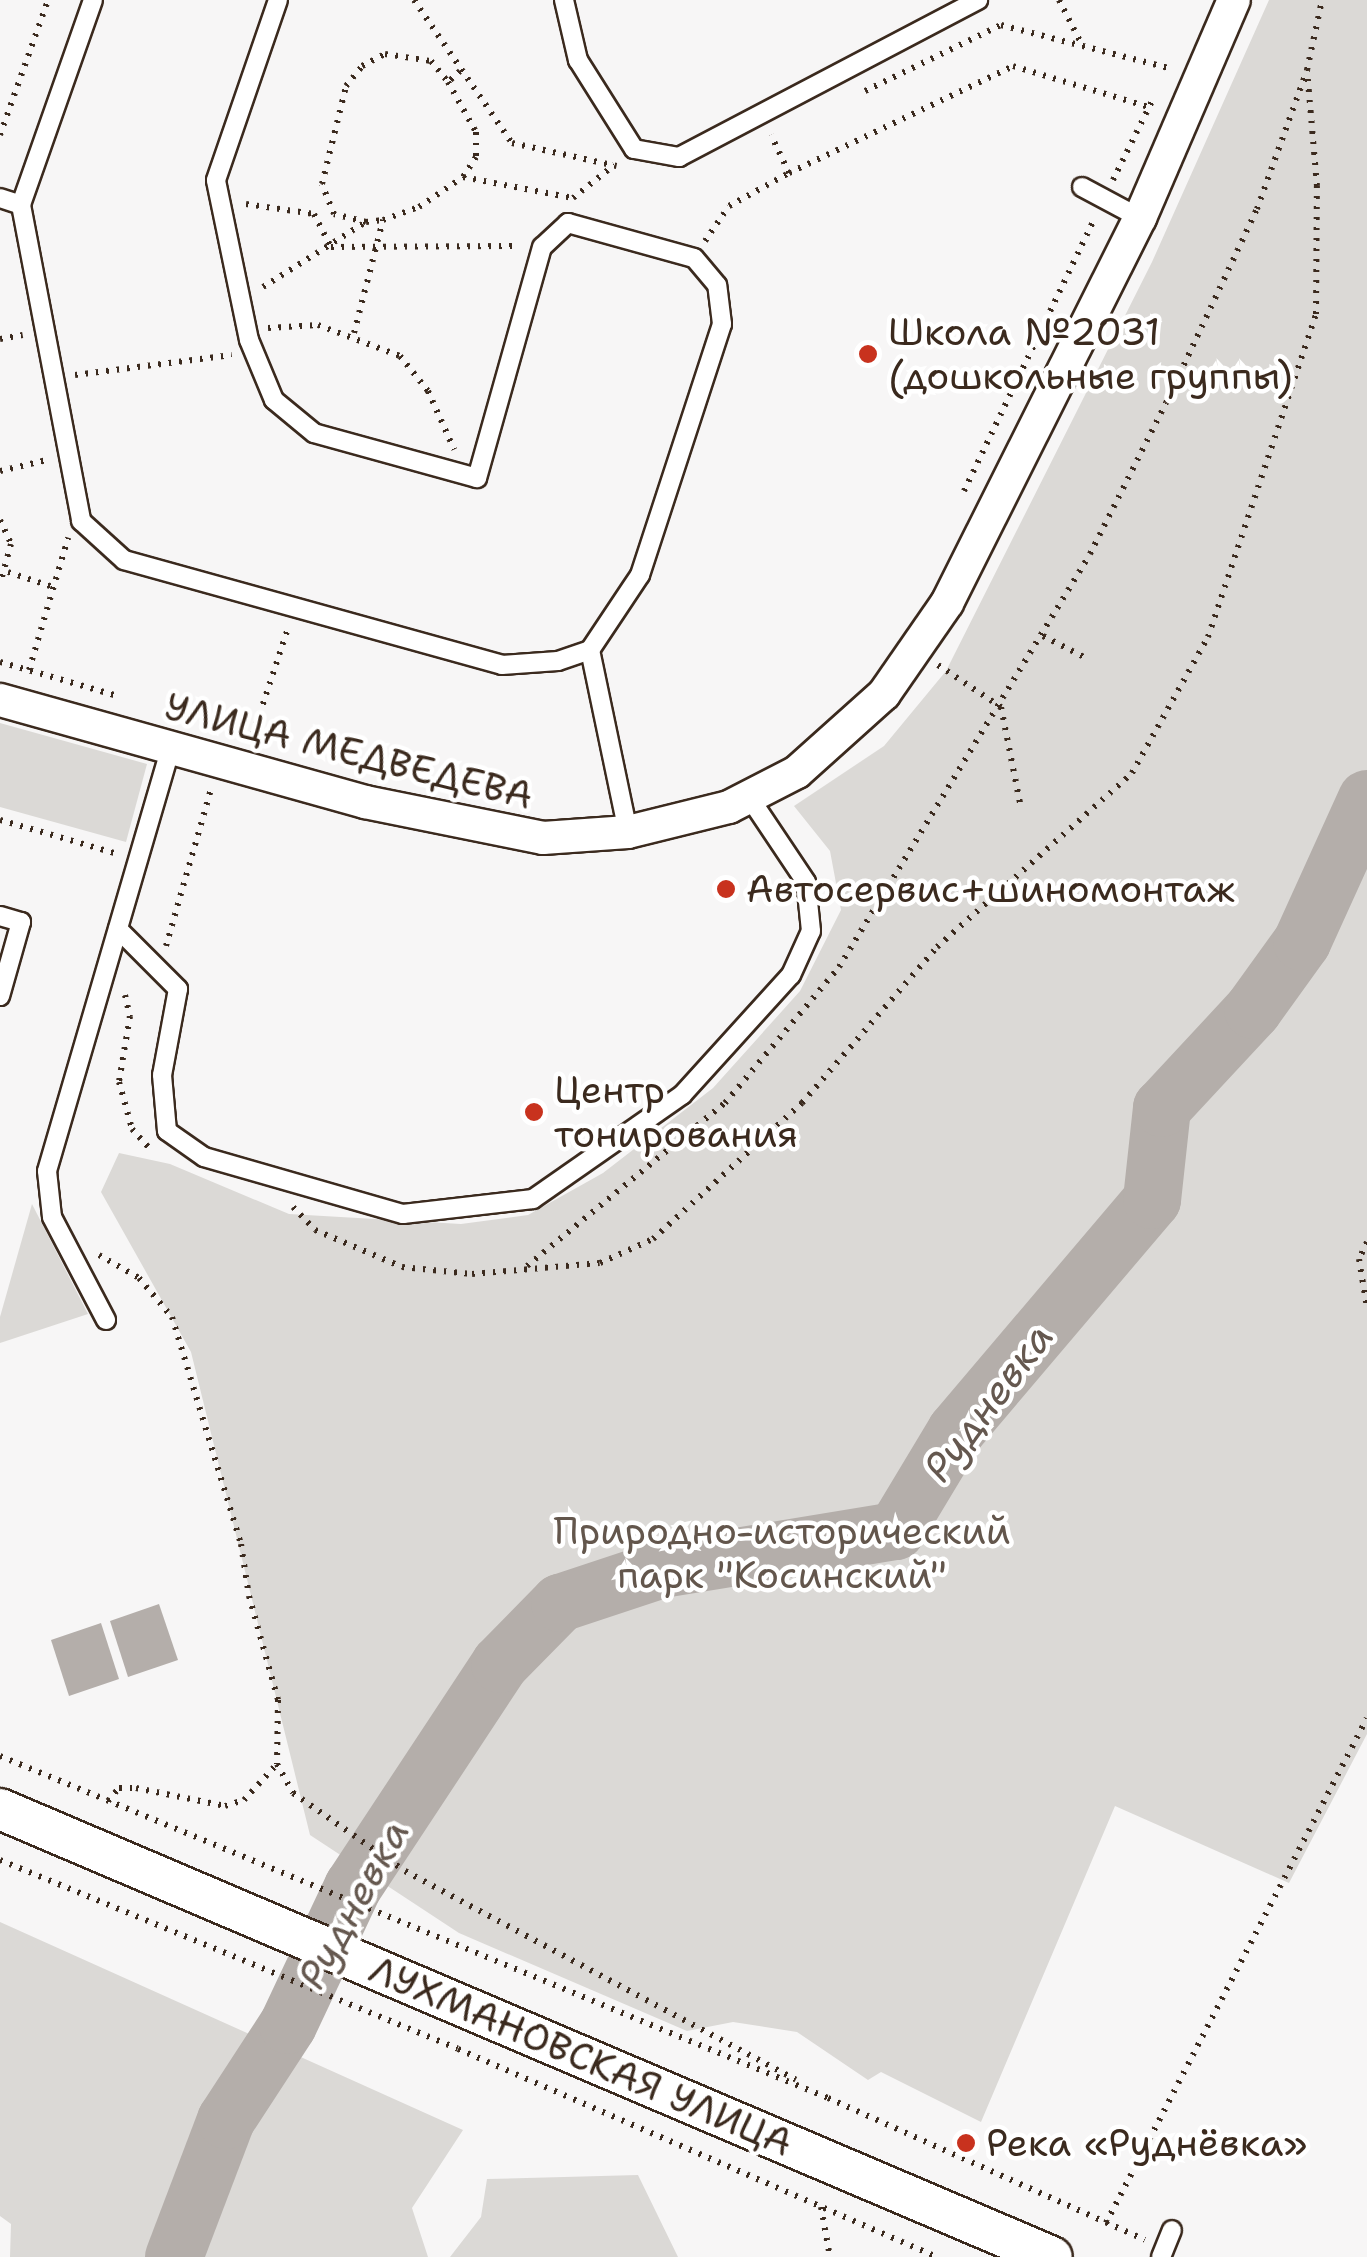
<!DOCTYPE html>
<html>
<head>
<meta charset="utf-8">
<style>
	body { margin:0 }
	#map { position:relative; width:1367px; height:2257px; overflow:hidden; background:#f7f6f6; font-family:"Shantell Sans",sans-serif }
	div>[style] { position:absolute }
	.green>* { inset:0; background:#dbd9d6 }
	.water>* { inset:0; background:#b4aeaa }
	.river>* { height:58px; margin:-29px; padding:0 29px; transform-origin:29px; border-radius:29px; background:#b4aeaa }
	.path>* { height:6px; margin-top:-3px; transform-origin:0; background:repeating-linear-gradient(90deg,#3b2a1e 0 2.5px,transparent 0 10.5px) }
	.roads { filter:drop-shadow(2px 0 #3b2a1e) drop-shadow(-2px 0 #3b2a1e) drop-shadow(0 2px #3b2a1e) drop-shadow(0 -2px #3b2a1e) }
	.service>* { height:18px; margin:-9px; padding:0 9px; transform-origin:9px; border-radius:9px; background:#fff }
	.minor>* { height:32px; margin:-16px; padding:0 16px; transform-origin:16px; border-radius:16px; background:#fff }
	.tertiary>* { height:40px; margin:-20px; padding:0 20px; transform-origin:20px; border-radius:20px; background:#fff }
	.dots>* { width:28px; height:28px; translate:-50% -50%; box-sizing:border-box; border:5px solid #fff; border-radius:50% }
	span { translate:-50% -50%; white-space:nowrap; text-align:center; line-height:1.15; -webkit-text-stroke:9px #fff; paint-order:stroke }
	.poi-label { font-size:38px; color:#3b2a1e }
	.left { translate:0 -50%; text-align:left }
	.street-label { font-size:38px; color:#3b2a1e }
	.park-label { font-size:38px; color:#63564c }
	.water-label { font-size:40px; color:#65584f; font-style:italic }
</style>
</head>
<body>
<div id="map">
	<div class="green">
		<i style="clip-path:polygon(1269px 0,1367px 0,1367px 1734px,1289px 1883px,1115px 1806px,981px 2122px,881px 2072px,868px 2080px,797px 2032px,733px 2022px,687px 2031px,459px 1933px,310px 1835px,191px 1352px,101px 1192px,119px 1153px,170px 1164px,289px 1214px,461px 1224px,528px 1215px,603px 1173px,713px 1088px,800px 991px,841px 910px,830px 851px,794px 806px,884px 746px,946px 671px,1152px 262px)"></i>
		<i style="clip-path:polygon(0 723px,147px 764px,126px 842px,0 807px)"></i>
		<i style="clip-path:polygon(32px 1204px,88px 1314px,0 1343px,0 1317px)"></i>
		<i style="clip-path:polygon(0 1922px,463px 2130px,412px 2208px,428px 2257px,10px 2257px,11px 2224px,0 2216px)"></i>
		<i style="clip-path:polygon(638px 2175px,678px 2257px,450px 2257px,481px 2217px,487px 2179px)"></i>
	</div>
	<div class="water">
		<i style="clip-path:polygon(159px 1604px,178px 1660px,128px 1677px,110px 1621px)"></i>
		<i style="clip-path:polygon(101px 1623px,119px 1679px,69px 1696px,51px 1640px)"></i>
	</div>
	<div class="river">
		<i style="left:174px;top:2257px;width:147px;rotate:-69.2deg"></i>
		<i style="left:226px;top:2120px;width:113px;rotate:-56.9deg"></i>
		<i style="left:288px;top:2025px;width:153px;rotate:-64.8deg"></i>
		<i style="left:353px;top:1887px;width:267px;rotate:-56.6deg"></i>
		<i style="left:500px;top:1664px;width:86px;rotate:-45.5deg"></i>
		<i style="left:560px;top:1603px;width:108px;rotate:-18.3deg"></i>
		<i style="left:663px;top:1569px;width:236px;rotate:-9.3deg"></i>
		<i style="left:896px;top:1531px;width:117px;rotate:-59deg"></i>
		<i style="left:956px;top:1431px;width:303px;rotate:-49.7deg"></i>
		<i style="left:1152px;top:1200px;width:93px;rotate:-83.8deg"></i>
		<i style="left:1162px;top:1108px;width:134px;rotate:-47.1deg"></i>
		<i style="left:1253px;top:1010px;width:84px;rotate:-54.2deg"></i>
		<i style="left:1302px;top:942px;width:157px;rotate:-65.6deg"></i>
	</div>
	<div class="path">
		<i style="left:414px;top:0;width:173px;rotate:55.6deg"></i>
		<i style="left:512px;top:143px;width:107px;rotate:12.4deg"></i>
		<i style="left:1059px;top:0;width:51px;rotate:62.9deg"></i>
		<i style="left:460px;top:71px;width:16px;rotate:137deg"></i>
		<i style="left:448px;top:82px;width:57px;rotate:60.8deg"></i>
		<i style="left:476px;top:132px;width:25px;rotate:90deg"></i>
		<i style="left:476px;top:157px;width:24px;rotate:123deg"></i>
		<i style="left:865px;top:91px;width:151px;rotate:-25.9deg"></i>
		<i style="left:1001px;top:25px;width:172px;rotate:14.4deg"></i>
		<i style="left:0;top:135px;width:143px;rotate:-70.4deg"></i>
		<i style="left:789px;top:173px;width:248px;rotate:-25.5deg"></i>
		<i style="left:1013px;top:66px;width:142px;rotate:16.8deg"></i>
		<i style="left:1113px;top:180px;width:88px;rotate:-63.7deg"></i>
		<i style="left:246px;top:204px;width:69px;rotate:8.4deg"></i>
		<i style="left:314px;top:214px;width:37px;rotate:63deg"></i>
		<i style="left:331px;top:247px;width:186px;rotate:-0.3deg"></i>
		<i style="left:366px;top:222px;width:33px;rotate:-166deg"></i>
		<i style="left:334px;top:214px;width:32px;rotate:-112deg"></i>
		<i style="left:322px;top:184px;width:101px;rotate:-76.2deg"></i>
		<i style="left:346px;top:86px;width:26px;rotate:-51deg"></i>
		<i style="left:362px;top:66px;width:26px;rotate:-28deg"></i>
		<i style="left:385px;top:54px;width:47px;rotate:8.7deg"></i>
		<i style="left:431px;top:61px;width:27px;rotate:51deg"></i>
		<i style="left:705px;top:241px;width:42px;rotate:-55.6deg"></i>
		<i style="left:729px;top:206px;width:68px;rotate:-28.8deg"></i>
		<i style="left:789px;top:173px;width:42px;rotate:-115.3deg"></i>
		<i style="left:263px;top:287px;width:122px;rotate:-32.3deg"></i>
		<i style="left:366px;top:222px;width:17px;rotate:-7deg"></i>
		<i style="left:268px;top:328px;width:50px;rotate:-3.4deg"></i>
		<i style="left:318px;top:325px;width:88px;rotate:20.7deg"></i>
		<i style="left:400px;top:356px;width:45px;rotate:51.3deg"></i>
		<i style="left:428px;top:391px;width:64px;rotate:65.9deg"></i>
		<i style="left:354px;top:333px;width:117px;rotate:-75.6deg"></i>
		<i style="left:383px;top:220px;width:38px;rotate:-20deg"></i>
		<i style="left:419px;top:207px;width:53px;rotate:-34.3deg"></i>
		<i style="left:463px;top:177px;width:112px;rotate:10.8deg"></i>
		<i style="left:573px;top:198px;width:53px;rotate:-38.8deg"></i>
		<i style="left:0;top:339px;width:23px;rotate:-10deg"></i>
		<i style="left:75px;top:375px;width:158px;rotate:-7.3deg"></i>
		<i style="left:0;top:471px;width:48px;rotate:-13.2deg"></i>
		<i style="left:964px;top:491px;width:303px;rotate:-64.4deg"></i>
		<i style="left:0;top:520px;width:26px;rotate:65deg"></i>
		<i style="left:11px;top:544px;width:41px;rotate:105.4deg"></i>
		<i style="left:8px;top:572px;width:47px;rotate:18.4deg"></i>
		<i style="left:1043px;top:636px;width:48px;rotate:27.1deg"></i>
		<i style="left:0;top:662px;width:119px;rotate:16.1deg"></i>
		<i style="left:938px;top:665px;width:76px;rotate:33.7deg"></i>
		<i style="left:1001px;top:707px;width:98px;rotate:78.8deg"></i>
		<i style="left:29px;top:670px;width:138px;rotate:-73.5deg"></i>
		<i style="left:253px;top:734px;width:112px;rotate:-71.7deg"></i>
		<i style="left:0;top:820px;width:123px;rotate:16.1deg"></i>
		<i style="left:166px;top:946px;width:163px;rotate:-74deg"></i>
		<i style="left:125px;top:995px;width:22px;rotate:77deg"></i>
		<i style="left:130px;top:1016px;width:67px;rotate:99.5deg"></i>
		<i style="left:119px;top:1082px;width:49px;rotate:74.5deg"></i>
		<i style="left:132px;top:1129px;width:24px;rotate:48deg"></i>
		<i style="left:293px;top:1207px;width:32px;rotate:46deg"></i>
		<i style="left:315px;top:1230px;width:95px;rotate:23deg"></i>
		<i style="left:402px;top:1267px;width:70px;rotate:5.7deg"></i>
		<i style="left:472px;top:1274px;width:128px;rotate:-4.9deg"></i>
		<i style="left:600px;top:1263px;width:58px;rotate:-24.4deg"></i>
		<i style="left:653px;top:1239px;width:202px;rotate:-42.4deg"></i>
		<i style="left:802px;top:1103px;width:206px;rotate:-49.1deg"></i>
		<i style="left:937px;top:947px;width:261px;rotate:-41.7deg"></i>
		<i style="left:1132px;top:773px;width:156px;rotate:-60.8deg"></i>
		<i style="left:1208px;top:637px;width:341px;rotate:-71.5deg"></i>
		<i style="left:1316px;top:314px;width:128px;rotate:-89.6deg"></i>
		<i style="left:1317px;top:186px;width:116px;rotate:-94.9deg"></i>
		<i style="left:1367px;top:1242px;width:19px;rotate:115deg"></i>
		<i style="left:1359px;top:1259px;width:50px;rotate:80.7deg"></i>
		<i style="left:99px;top:1255px;width:46px;rotate:29.9deg"></i>
		<i style="left:139px;top:1278px;width:51px;rotate:49.8deg"></i>
		<i style="left:172px;top:1317px;width:237px;rotate:73.1deg"></i>
		<i style="left:241px;top:1544px;width:53px;rotate:81.3deg"></i>
		<i style="left:249px;top:1596px;width:108px;rotate:74.4deg"></i>
		<i style="left:278px;top:1700px;width:64px;rotate:90.9deg"></i>
		<i style="left:277px;top:1764px;width:33px;rotate:61deg"></i>
		<i style="left:293px;top:1793px;width:136px;rotate:34.9deg"></i>
		<i style="left:405px;top:1871px;width:443px;rotate:28.1deg"></i>
		<i style="left:527px;top:1266px;width:256px;rotate:-39.5deg"></i>
		<i style="left:725px;top:1103px;width:177px;rotate:-50deg"></i>
		<i style="left:839px;top:967px;width:483px;rotate:-58.7deg"></i>
		<i style="left:1090px;top:554px;width:169px;rotate:-63.3deg"></i>
		<i style="left:1166px;top:403px;width:214px;rotate:-64.9deg"></i>
		<i style="left:1257px;top:209px;width:148px;rotate:-70.2deg"></i>
		<i style="left:1307px;top:70px;width:72px;rotate:-77.9deg"></i>
		<i style="left:0;top:1756px;width:896px;rotate:22.44deg"></i>
		<i style="left:828px;top:2098px;width:347px;rotate:24.1deg"></i>
		<i style="left:108px;top:1801px;width:17px;rotate:-50deg"></i>
		<i style="left:119px;top:1788px;width:17px"></i>
		<i style="left:136px;top:1788px;width:91px;rotate:11.4deg"></i>
		<i style="left:225px;top:1806px;width:20px;rotate:-18deg"></i>
		<i style="left:244px;top:1800px;width:49px;rotate:-47.5deg"></i>
		<i style="left:0;top:1860px;width:495px;rotate:22.4deg"></i>
		<i style="left:458px;top:2049px;width:522px;rotate:23.47deg"></i>
		<i style="left:821px;top:2207px;width:51px;rotate:79.8deg"></i>
		<i style="left:1106px;top:2223px;width:568px;rotate:-62.67deg"></i>
	</div>
	<div class="roads">
		<div class="service">
			<i style="left:93px;top:0;width:217px;rotate:109.4deg"></i>
			<i style="left:21px;top:205px;width:322px;rotate:79.2deg"></i>
			<i style="left:81px;top:521px;width:58px;rotate:42.2deg"></i>
			<i style="left:124px;top:560px;width:392px;rotate:15.5deg"></i>
			<i style="left:502px;top:665px;width:56px;rotate:-4.1deg"></i>
			<i style="left:558px;top:661px;width:34px;rotate:-19deg"></i>
			<i style="left:590px;top:650px;width:90px;rotate:-56.3deg"></i>
			<i style="left:640px;top:575px;width:264px;rotate:-71.9deg"></i>
			<i style="left:722px;top:324px;width:39px;rotate:-97deg"></i>
			<i style="left:717px;top:285px;width:35px;rotate:-130deg"></i>
			<i style="left:694px;top:258px;width:131px;rotate:-164.5deg"></i>
			<i style="left:568px;top:223px;width:35px;rotate:137deg"></i>
			<i style="left:542px;top:247px;width:240px;rotate:105.7deg"></i>
			<i style="left:477px;top:478px;width:169px;rotate:-164.6deg"></i>
			<i style="left:314px;top:433px;width:52px;rotate:-140.5deg"></i>
			<i style="left:274px;top:400px;width:65px;rotate:-112.6deg"></i>
			<i style="left:249px;top:340px;width:163px;rotate:-101.7deg"></i>
			<i style="left:216px;top:180px;width:190px;rotate:-71deg"></i>
			<i style="left:564px;top:0;width:62px;rotate:76.9deg"></i>
			<i style="left:578px;top:60px;width:105px;rotate:57.8deg"></i>
			<i style="left:634px;top:149px;width:46px;rotate:10.1deg"></i>
			<i style="left:679px;top:157px;width:338px;rotate:-27.7deg"></i>
			<i style="left:1082px;top:187px;width:66px;rotate:28.1deg"></i>
			<i style="left:0;top:198px;width:22px;rotate:18deg"></i>
			<i style="left:590px;top:650px;width:186px;rotate:78.2deg"></i>
			<i style="left:0;top:916px;width:22px;rotate:16deg"></i>
			<i style="left:21px;top:922px;width:77px;rotate:105.8deg"></i>
			<i style="left:118px;top:929px;width:85px;rotate:45deg"></i>
			<i style="left:178px;top:989px;width:87px;rotate:100.5deg"></i>
			<i style="left:162px;top:1075px;width:56px;rotate:84.9deg"></i>
			<i style="left:167px;top:1131px;width:45px;rotate:35.1deg"></i>
			<i style="left:204px;top:1157px;width:207px;rotate:16deg"></i>
			<i style="left:403px;top:1214px;width:131px;rotate:-6.6deg"></i>
			<i style="left:533px;top:1199px;width:182px;rotate:-34.9deg"></i>
			<i style="left:682px;top:1095px;width:162px;rotate:-47.8deg"></i>
			<i style="left:791px;top:975px;width:48px;rotate:-65.6deg"></i>
			<i style="left:811px;top:931px;width:49px;rotate:-95.8deg"></i>
			<i style="left:806px;top:882px;width:102px;rotate:-123.8deg"></i>
			<i style="left:106px;top:1320px;width:116px;rotate:-117.7deg"></i>
			<i style="left:52px;top:1217px;width:46px;rotate:-96.2deg"></i>
			<i style="left:47px;top:1171px;width:438px;rotate:-73.7deg"></i>
			<i style="left:1161px;top:2257px;width:29px;rotate:-68deg"></i>
		</div>
		<div class="minor">
			<i style="left:0;top:700px;width:379px;rotate:15.6deg"></i>
			<i style="left:365px;top:802px;width:182px;rotate:11.4deg"></i>
			<i style="left:543px;top:838px;width:85px;rotate:-4deg"></i>
			<i style="left:628px;top:832px;width:104px;rotate:-13.9deg"></i>
			<i style="left:729px;top:807px;width:76px;rotate:-27.2deg"></i>
			<i style="left:797px;top:772px;width:117px;rotate:-41.9deg"></i>
			<i style="left:884px;top:694px;width:111px;rotate:-55.3deg"></i>
			<i style="left:947px;top:603px;width:431px;rotate:-63.4deg"></i>
			<i style="left:1140px;top:218px;width:237px;rotate:-66.7deg"></i>
		</div>
		<div class="tertiary">
			<i style="left:0;top:1809px;width:1143px;rotate:23.07deg"></i>
		</div>
	</div>
	<div class="dots">
		<i style="left:868px;top:354px;background:#c8321e"></i>
		<i style="left:726px;top:889px;background:#c8321e"></i>
		<i style="left:534px;top:1112px;background:#c8321e"></i>
		<i style="left:966px;top:2143px;background:#c8321e"></i>
	</div>
	<div class="poi-label">
		<span class="left" style="left:888px;top:354px">Школа №2031<br>(дошкольные группы)</span>
		<span class="left" style="left:746px;top:889px">Автосервис+шиномонтаж</span>
		<span class="left" style="left:554px;top:1112px">Центр<br>тонирования</span>
		<span class="left" style="left:986px;top:2143px">Река «Руднёвка»</span>
	</div>
	<div class="street-label">
		<span style="left:349px;top:751px;rotate:14deg">УЛИЦА МЕДВЕДЕВА</span>
		<span style="left:581px;top:2056px;rotate:23deg">ЛУХМАНОВСКАЯ УЛИЦА</span>
	</div>
	<div class="park-label">
		<span style="left:782px;top:1553px">Природно-исторический<br>парк "Косинский"</span>
	</div>
	<div class="water-label">
		<span style="left:988px;top:1402px;rotate:-53deg">Рудневка</span>
		<span style="left:353px;top:1904px;rotate:-61deg">Рудневка</span>
	</div>
</div>
</body>
</html>
